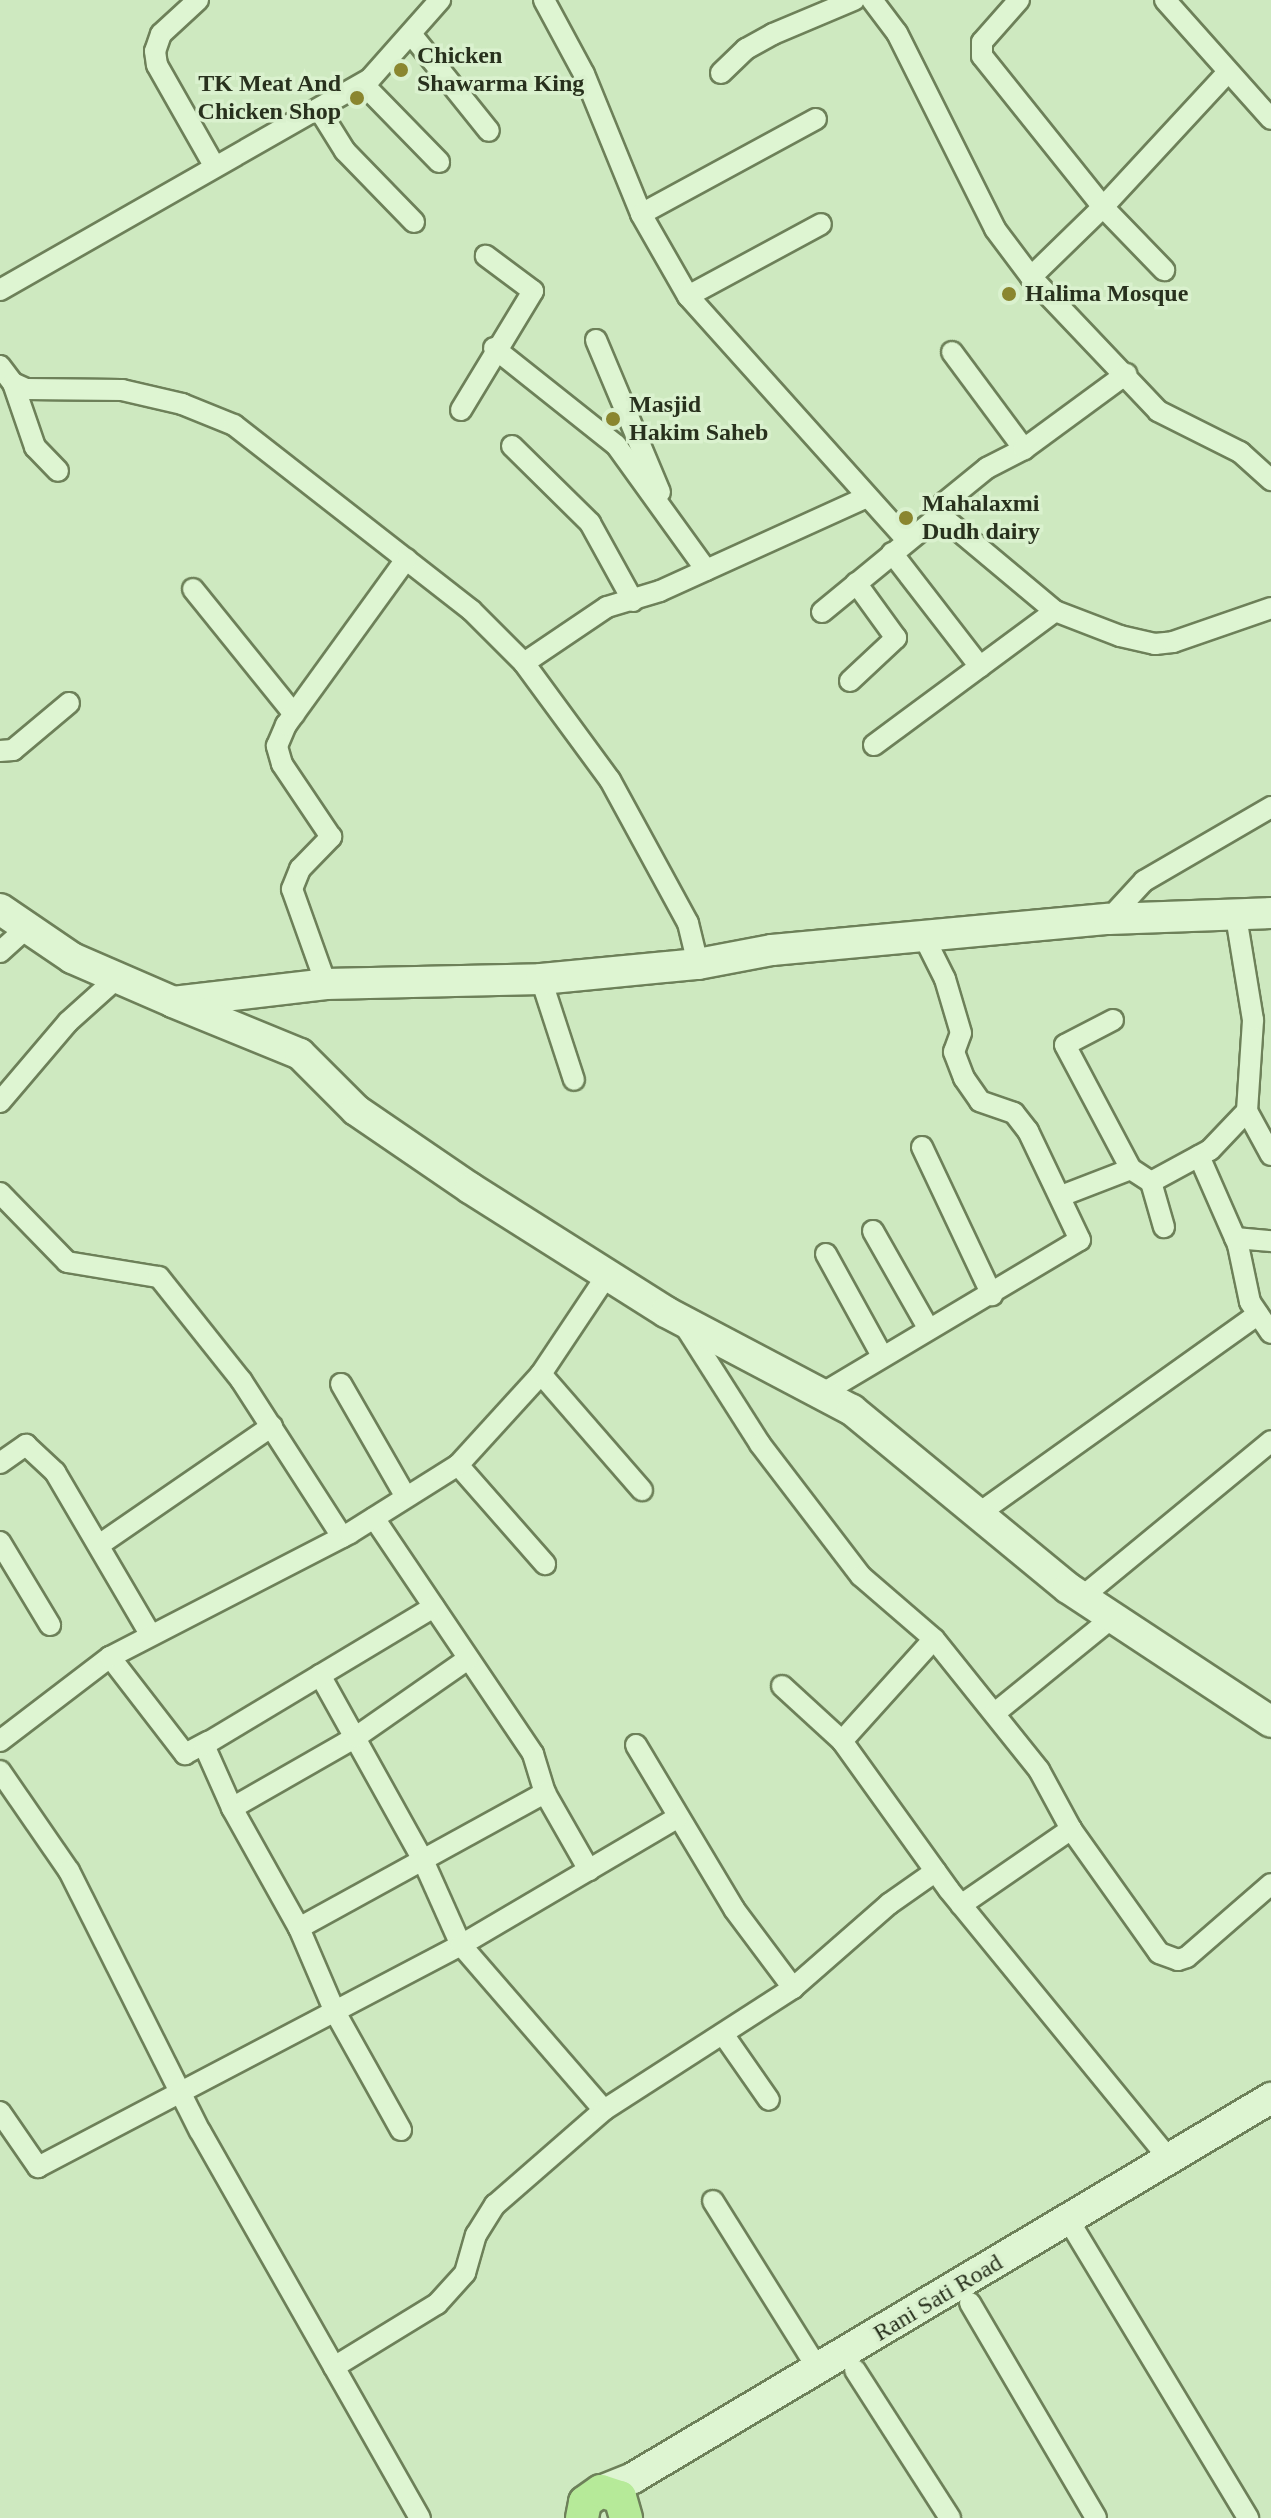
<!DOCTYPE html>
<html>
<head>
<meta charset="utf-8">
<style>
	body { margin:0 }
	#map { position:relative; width:1271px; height:2518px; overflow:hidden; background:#cee9c0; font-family:Georgia,serif }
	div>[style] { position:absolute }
	.roads { filter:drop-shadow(2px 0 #6d8059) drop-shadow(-2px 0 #6d8059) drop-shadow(0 2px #6d8059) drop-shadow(0 -2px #6d8059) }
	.street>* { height:20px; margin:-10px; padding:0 10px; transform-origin:10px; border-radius:10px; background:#def5d2 }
	.secondary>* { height:30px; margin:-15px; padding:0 15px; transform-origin:15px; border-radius:15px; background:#def5d2 }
	.primary>* { height:32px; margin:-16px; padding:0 16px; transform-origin:16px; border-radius:16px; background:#b6ea99 }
	.dots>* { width:22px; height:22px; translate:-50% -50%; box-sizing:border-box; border:4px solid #daf1ce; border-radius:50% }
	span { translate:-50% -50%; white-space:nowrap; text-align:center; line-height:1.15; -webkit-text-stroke:7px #daf1ce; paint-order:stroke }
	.poi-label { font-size:24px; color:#28311d; font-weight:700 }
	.left { translate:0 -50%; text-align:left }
	.right { translate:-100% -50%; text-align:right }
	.street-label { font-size:24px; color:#28311d }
</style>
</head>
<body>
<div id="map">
	<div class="roads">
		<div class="street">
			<i style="left:198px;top:0;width:50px;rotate:137.4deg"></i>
			<i style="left:161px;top:34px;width:18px;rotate:109deg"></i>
			<i style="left:155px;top:51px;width:14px;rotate:82deg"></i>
			<i style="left:157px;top:65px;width:117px;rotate:60.4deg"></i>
			<i style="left:544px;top:0;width:84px;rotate:61.6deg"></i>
			<i style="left:584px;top:74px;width:151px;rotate:67.8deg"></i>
			<i style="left:641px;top:214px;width:95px;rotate:60.2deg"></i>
			<i style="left:688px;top:296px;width:328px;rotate:48.1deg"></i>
			<i style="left:872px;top:0;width:41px;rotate:52.9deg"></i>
			<i style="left:897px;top:33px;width:219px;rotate:63.4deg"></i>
			<i style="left:995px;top:229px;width:60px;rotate:53.1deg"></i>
			<i style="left:1031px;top:277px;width:185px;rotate:46.5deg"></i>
			<i style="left:1158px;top:411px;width:92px;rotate:26.6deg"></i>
			<i style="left:1240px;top:452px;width:42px;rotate:42.1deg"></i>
			<i style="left:1019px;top:0;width:56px;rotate:131.4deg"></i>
			<i style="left:982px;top:42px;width:14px;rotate:90deg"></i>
			<i style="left:982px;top:56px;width:193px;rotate:51.3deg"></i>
			<i style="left:1103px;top:207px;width:88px;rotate:45.9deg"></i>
			<i style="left:1165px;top:0;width:159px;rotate:48.3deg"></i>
			<i style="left:411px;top:34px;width:124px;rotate:51.2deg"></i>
			<i style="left:721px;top:73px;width:35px;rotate:-44deg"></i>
			<i style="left:746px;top:49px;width:31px;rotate:-29deg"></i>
			<i style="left:773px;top:34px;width:88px;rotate:-22.8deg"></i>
			<i style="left:363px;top:84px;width:109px;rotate:45.7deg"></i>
			<i style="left:320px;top:111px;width:47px;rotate:58deg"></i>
			<i style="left:345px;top:151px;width:99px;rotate:45.8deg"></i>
			<i style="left:641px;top:214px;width:199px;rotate:-28.5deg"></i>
			<i style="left:1031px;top:277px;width:100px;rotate:-44.2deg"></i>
			<i style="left:1103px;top:207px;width:183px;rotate:-47.2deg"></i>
			<i style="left:0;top:290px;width:426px;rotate:-29.7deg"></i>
			<i style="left:370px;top:79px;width:106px;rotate:-48.5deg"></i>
			<i style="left:688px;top:296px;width:151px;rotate:-28.4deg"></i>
			<i style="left:596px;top:340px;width:165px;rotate:67.2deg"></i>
			<i style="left:494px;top:348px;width:156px;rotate:38.5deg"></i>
			<i style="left:616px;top:445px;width:154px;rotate:54.2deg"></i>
			<i style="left:952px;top:352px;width:121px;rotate:53.4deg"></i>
			<i style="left:0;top:366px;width:21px;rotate:53deg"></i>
			<i style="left:13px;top:383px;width:14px;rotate:25deg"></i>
			<i style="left:26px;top:389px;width:96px;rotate:0.6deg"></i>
			<i style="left:122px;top:390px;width:62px;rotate:13.1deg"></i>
			<i style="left:182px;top:404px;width:56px;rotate:22deg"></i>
			<i style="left:234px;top:425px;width:301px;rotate:38deg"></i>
			<i style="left:471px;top:610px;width:75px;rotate:45deg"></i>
			<i style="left:524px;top:663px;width:145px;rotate:53.7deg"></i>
			<i style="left:610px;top:780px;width:163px;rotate:61.4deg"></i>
			<i style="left:688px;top:923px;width:42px;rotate:76.3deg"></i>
			<i style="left:13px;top:383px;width:68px;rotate:71deg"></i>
			<i style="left:35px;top:447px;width:33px;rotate:46deg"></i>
			<i style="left:461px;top:410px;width:139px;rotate:-58.8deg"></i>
			<i style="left:533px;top:291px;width:59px;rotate:-143.3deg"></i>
			<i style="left:512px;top:446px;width:110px;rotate:44.6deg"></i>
			<i style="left:590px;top:523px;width:89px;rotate:61.1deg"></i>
			<i style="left:940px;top:515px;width:150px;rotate:39.9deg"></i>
			<i style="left:1055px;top:611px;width:70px;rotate:21deg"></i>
			<i style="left:1120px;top:636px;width:36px;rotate:13deg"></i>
			<i style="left:1155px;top:644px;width:18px;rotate:-6deg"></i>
			<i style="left:1173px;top:642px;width:104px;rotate:-19.1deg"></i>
			<i style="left:892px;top:553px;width:144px;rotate:52.3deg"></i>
			<i style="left:193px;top:589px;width:161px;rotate:51.1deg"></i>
			<i style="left:822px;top:612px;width:153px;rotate:-39.4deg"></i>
			<i style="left:940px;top:515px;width:13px;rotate:-72deg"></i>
			<i style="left:944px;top:503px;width:55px;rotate:-39.1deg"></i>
			<i style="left:987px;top:468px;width:42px;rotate:-27.2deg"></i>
			<i style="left:1024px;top:449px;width:127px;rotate:-36.3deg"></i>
			<i style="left:524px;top:663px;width:100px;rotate:-34deg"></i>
			<i style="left:607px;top:607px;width:55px;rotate:-16.8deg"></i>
			<i style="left:660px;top:591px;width:227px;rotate:-24.4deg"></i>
			<i style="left:850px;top:681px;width:63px;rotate:-43.1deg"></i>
			<i style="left:896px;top:638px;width:68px;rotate:-126deg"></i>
			<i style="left:874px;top:745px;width:225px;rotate:-36.5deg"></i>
			<i style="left:0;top:751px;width:13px;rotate:-4deg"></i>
			<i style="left:13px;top:750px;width:73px;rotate:-40deg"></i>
			<i style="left:1109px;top:919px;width:52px;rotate:-47.4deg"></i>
			<i style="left:1144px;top:881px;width:147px;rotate:-30.2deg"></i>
			<i style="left:0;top:952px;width:36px;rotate:-42deg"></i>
			<i style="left:541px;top:979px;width:106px;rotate:71.9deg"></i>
			<i style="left:326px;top:984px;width:101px;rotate:-109.7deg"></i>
			<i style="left:292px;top:889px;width:22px;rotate:-68deg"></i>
			<i style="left:300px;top:869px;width:45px;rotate:-45.9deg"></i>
			<i style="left:331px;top:837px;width:88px;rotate:-123.9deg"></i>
			<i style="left:282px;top:764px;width:19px;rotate:-106deg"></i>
			<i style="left:277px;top:746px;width:23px;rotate:-67deg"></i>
			<i style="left:286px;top:725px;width:205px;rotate:-54.1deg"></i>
			<i style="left:1113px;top:1020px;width:54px;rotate:152.5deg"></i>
			<i style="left:1065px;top:1045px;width:140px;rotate:62deg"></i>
			<i style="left:1131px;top:1169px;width:24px;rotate:33deg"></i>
			<i style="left:1151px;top:1182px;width:47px;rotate:73.9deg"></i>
			<i style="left:0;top:1102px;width:105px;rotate:-49.6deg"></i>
			<i style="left:68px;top:1022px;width:64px;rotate:-41.9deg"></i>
			<i style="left:1247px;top:1111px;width:50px;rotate:61.4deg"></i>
			<i style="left:922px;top:1147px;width:164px;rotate:64.7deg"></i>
			<i style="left:1199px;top:1156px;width:97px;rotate:66.3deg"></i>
			<i style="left:1238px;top:1245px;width:58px;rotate:78.1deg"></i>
			<i style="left:1250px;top:1302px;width:37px;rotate:56deg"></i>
			<i style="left:1151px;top:1182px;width:67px;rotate:-28.5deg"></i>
			<i style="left:1210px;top:1150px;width:54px;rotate:-46.5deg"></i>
			<i style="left:1247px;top:1111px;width:91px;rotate:-86.2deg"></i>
			<i style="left:1253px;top:1020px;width:105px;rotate:-99.3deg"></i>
			<i style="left:0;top:1193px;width:96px;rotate:45.8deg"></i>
			<i style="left:67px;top:1262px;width:93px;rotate:9.3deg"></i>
			<i style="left:159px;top:1277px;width:132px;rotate:51.5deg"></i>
			<i style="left:241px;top:1380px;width:187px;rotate:57.2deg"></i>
			<i style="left:1061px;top:1196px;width:75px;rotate:-21.1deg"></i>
			<i style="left:873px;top:1231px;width:112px;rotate:60.4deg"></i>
			<i style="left:1235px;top:1238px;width:36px;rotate:5deg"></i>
			<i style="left:826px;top:1254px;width:114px;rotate:61.2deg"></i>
			<i style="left:683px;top:1323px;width:143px;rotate:57.5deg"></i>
			<i style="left:760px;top:1444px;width:166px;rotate:52.6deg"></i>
			<i style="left:861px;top:1576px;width:96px;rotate:40.8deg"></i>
			<i style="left:934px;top:1639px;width:168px;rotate:51.3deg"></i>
			<i style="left:1039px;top:1770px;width:67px;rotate:61.5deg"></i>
			<i style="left:1071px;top:1829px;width:152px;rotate:54.6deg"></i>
			<i style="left:1159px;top:1953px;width:20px;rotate:20deg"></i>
			<i style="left:1178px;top:1960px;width:9px;rotate:-18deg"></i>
			<i style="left:1187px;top:1957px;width:111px;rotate:-41deg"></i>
			<i style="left:541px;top:1374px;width:154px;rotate:49deg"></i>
			<i style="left:341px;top:1384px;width:130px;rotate:60.1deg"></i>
			<i style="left:823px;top:1393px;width:299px;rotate:-30.8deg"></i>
			<i style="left:1080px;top:1240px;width:121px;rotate:-115.5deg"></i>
			<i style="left:1028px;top:1131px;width:23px;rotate:-128deg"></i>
			<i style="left:1014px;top:1113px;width:36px;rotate:-161deg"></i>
			<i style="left:980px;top:1101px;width:28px;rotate:-125deg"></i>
			<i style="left:964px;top:1078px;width:28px;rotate:-111deg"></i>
			<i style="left:954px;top:1052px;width:20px;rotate:-70deg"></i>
			<i style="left:961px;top:1033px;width:56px;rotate:-106.5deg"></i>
			<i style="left:945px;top:979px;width:47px;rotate:-116.6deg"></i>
			<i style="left:0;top:1463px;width:32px;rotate:-35deg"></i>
			<i style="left:26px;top:1445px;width:40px;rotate:43deg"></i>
			<i style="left:55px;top:1472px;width:188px;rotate:59.6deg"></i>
			<i style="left:458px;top:1465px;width:132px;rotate:48.7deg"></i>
			<i style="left:978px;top:1514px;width:344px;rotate:-35.5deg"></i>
			<i style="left:374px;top:1518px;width:285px;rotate:56deg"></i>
			<i style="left:533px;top:1754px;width:41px;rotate:72.9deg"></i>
			<i style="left:545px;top:1793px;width:89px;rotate:60.3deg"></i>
			<i style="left:0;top:1542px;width:97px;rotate:58.9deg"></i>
			<i style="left:99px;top:1545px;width:210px;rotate:-34.5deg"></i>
			<i style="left:1082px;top:1597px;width:245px;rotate:-39.5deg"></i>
			<i style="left:110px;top:1657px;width:123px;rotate:52.3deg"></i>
			<i style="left:185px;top:1754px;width:26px;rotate:-28deg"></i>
			<i style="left:320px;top:1675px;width:210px;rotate:60.9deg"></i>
			<i style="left:422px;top:1858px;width:95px;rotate:65.9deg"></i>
			<i style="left:461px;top:1945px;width:218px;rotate:49.1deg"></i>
			<i style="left:782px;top:1686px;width:81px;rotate:42.5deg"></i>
			<i style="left:842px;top:1741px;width:183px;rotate:54.3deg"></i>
			<i style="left:949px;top:1890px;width:346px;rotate:50.7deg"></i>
			<i style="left:995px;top:1713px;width:152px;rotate:-39.1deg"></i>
			<i style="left:0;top:1741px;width:138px;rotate:-37.4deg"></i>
			<i style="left:110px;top:1657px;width:270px;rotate:-27.3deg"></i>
			<i style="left:350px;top:1533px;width:128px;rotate:-32.2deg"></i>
			<i style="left:458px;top:1465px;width:123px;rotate:-47.6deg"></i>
			<i style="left:541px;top:1374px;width:119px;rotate:-56.3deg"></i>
			<i style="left:842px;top:1741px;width:137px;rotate:-48deg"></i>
			<i style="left:636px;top:1745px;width:191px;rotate:59.1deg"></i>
			<i style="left:734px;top:1909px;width:99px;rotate:53.2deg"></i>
			<i style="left:0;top:1771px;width:121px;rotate:55.4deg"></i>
			<i style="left:69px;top:1871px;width:291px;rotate:63.3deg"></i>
			<i style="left:200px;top:2131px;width:445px;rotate:60.4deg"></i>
			<i style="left:232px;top:1808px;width:143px;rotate:-29.8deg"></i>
			<i style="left:356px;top:1737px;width:136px;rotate:-34.9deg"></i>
			<i style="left:961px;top:1905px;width:134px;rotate:-34.6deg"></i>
			<i style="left:299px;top:1928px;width:281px;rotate:-28.8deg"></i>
			<i style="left:723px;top:2034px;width:80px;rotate:55.1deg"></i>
			<i style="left:0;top:2112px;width:67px;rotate:55.4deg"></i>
			<i style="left:38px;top:2167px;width:478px;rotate:-27.7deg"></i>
			<i style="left:461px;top:1945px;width:251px;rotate:-30.5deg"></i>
			<i style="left:401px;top:2130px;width:135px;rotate:-119.2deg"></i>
			<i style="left:335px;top:2012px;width:91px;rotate:-113.2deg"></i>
			<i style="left:299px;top:1928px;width:137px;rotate:-119.2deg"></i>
			<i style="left:232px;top:1808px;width:69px;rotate:-114deg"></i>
			<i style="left:204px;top:1745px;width:268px;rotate:-31deg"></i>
			<i style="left:713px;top:2201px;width:198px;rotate:58deg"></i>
			<i style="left:1069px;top:2221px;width:347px;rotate:58.9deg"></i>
			<i style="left:970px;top:2303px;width:249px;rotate:59.6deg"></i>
			<i style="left:334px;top:2367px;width:121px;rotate:-31.5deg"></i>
			<i style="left:437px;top:2304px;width:42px;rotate:-47.9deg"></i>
			<i style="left:465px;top:2273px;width:40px;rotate:-74deg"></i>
			<i style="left:476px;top:2235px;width:36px;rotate:-58deg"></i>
			<i style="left:495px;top:2205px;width:145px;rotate:-41.1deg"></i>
			<i style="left:604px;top:2110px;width:225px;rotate:-32.8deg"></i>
			<i style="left:793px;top:1988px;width:128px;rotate:-41.2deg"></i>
			<i style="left:889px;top:1904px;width:57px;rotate:-35.1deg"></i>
			<i style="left:855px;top:2370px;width:176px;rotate:57.3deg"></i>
		</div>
		<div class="secondary">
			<i style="left:0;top:909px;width:87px;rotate:34.2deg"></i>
			<i style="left:72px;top:958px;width:110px;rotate:23.5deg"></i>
			<i style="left:173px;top:1002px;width:154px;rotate:-6.7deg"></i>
			<i style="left:326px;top:984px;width:215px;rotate:-1.3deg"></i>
			<i style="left:541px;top:979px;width:158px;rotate:-5.5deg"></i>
			<i style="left:698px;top:964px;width:75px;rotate:-10.7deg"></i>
			<i style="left:772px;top:950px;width:338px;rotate:-5.3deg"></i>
			<i style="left:1109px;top:919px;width:162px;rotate:-2.1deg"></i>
			<i style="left:173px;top:1002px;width:137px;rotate:22.3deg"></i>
			<i style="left:300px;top:1054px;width:79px;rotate:45deg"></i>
			<i style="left:356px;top:1110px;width:138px;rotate:34.4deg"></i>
			<i style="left:470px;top:1188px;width:232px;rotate:32.3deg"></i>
			<i style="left:666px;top:1312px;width:210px;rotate:27.8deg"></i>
			<i style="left:852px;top:1410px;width:280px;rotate:39.5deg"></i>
			<i style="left:1068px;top:1588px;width:243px;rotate:33.4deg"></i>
			<i style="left:601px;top:2491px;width:35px;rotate:-22deg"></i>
			<i style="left:633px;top:2478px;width:743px;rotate:-30.78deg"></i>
		</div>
		<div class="primary">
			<i style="left:582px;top:2518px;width:16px;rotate:-79deg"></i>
			<i style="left:585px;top:2502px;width:19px;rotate:-35deg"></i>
			<i style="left:601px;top:2491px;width:20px;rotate:18deg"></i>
			<i style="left:620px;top:2497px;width:22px;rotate:74deg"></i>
		</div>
	</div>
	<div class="dots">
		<i style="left:401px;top:70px;background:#8a862f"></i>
		<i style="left:357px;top:98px;background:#8a862f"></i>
		<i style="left:1009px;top:294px;background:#8a862f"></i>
		<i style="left:613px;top:419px;background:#8a862f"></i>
		<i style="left:906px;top:518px;background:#8a862f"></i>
	</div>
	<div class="poi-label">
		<span class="left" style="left:417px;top:70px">Chicken<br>Shawarma King</span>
		<span class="right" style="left:341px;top:98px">TK Meat And<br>Chicken Shop</span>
		<span class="left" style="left:1025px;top:294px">Halima Mosque</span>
		<span class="left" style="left:629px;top:419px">Masjid<br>Hakim Saheb</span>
		<span class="left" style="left:922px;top:518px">Mahalaxmi<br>Dudh dairy</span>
	</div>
	<div class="street-label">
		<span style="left:938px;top:2298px;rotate:-31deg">Rani Sati Road</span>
	</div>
</div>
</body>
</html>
